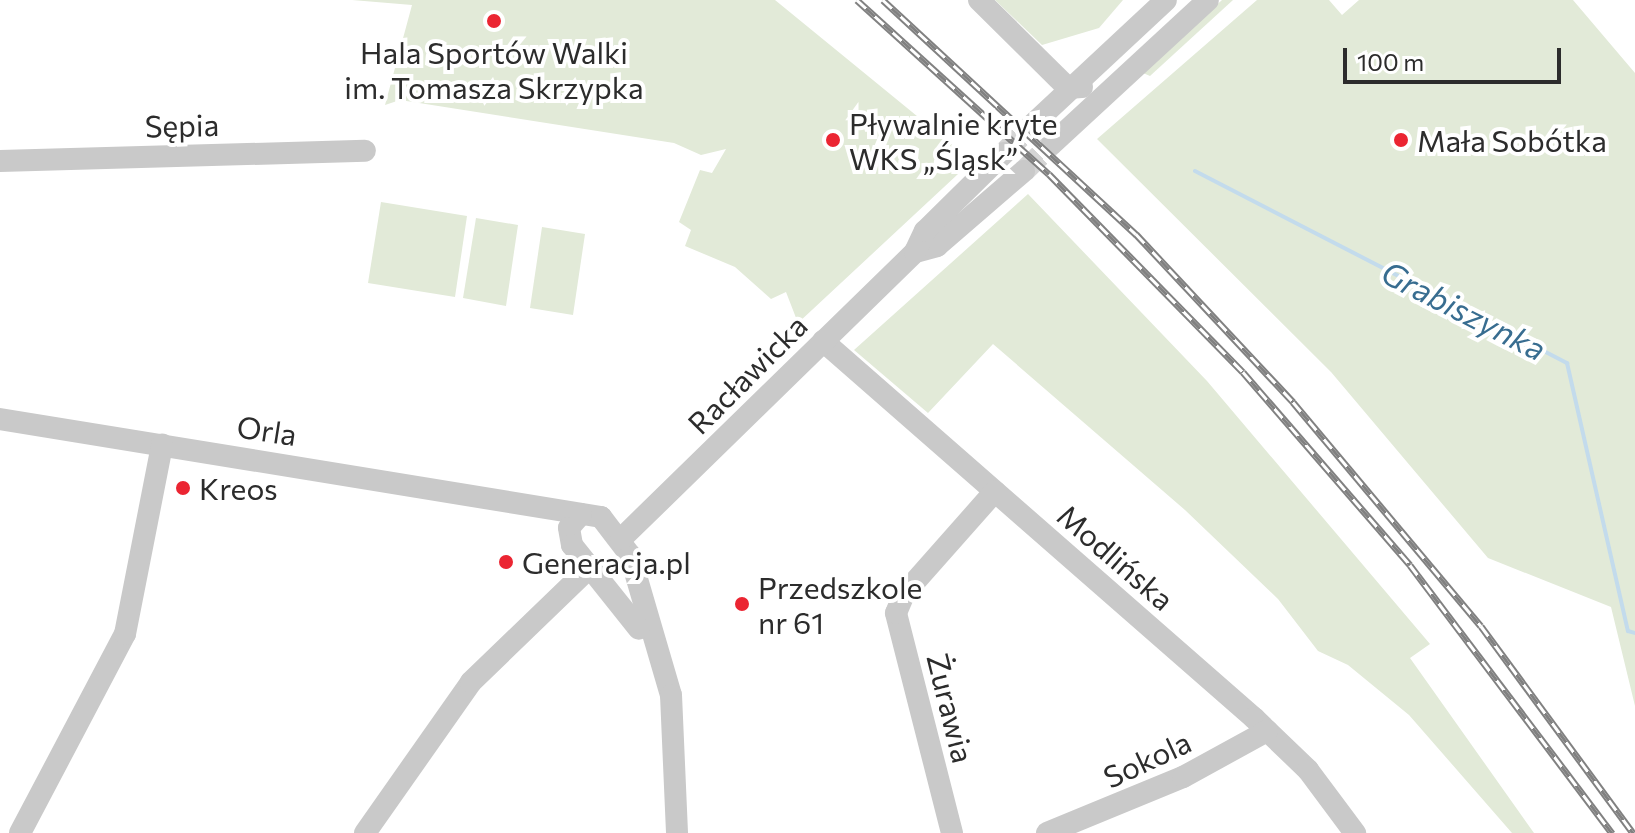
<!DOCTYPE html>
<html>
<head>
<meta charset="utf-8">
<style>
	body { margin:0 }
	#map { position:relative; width:1635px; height:833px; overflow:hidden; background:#fff; font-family:Commissioner,sans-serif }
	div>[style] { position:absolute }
	.green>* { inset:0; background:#e2ead8 }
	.stream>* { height:4px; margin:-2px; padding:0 2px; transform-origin:2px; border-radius:2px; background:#c3dbec }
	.minor-tunnel>* { height:22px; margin-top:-11px; transform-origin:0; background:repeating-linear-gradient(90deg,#d5d5d5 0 22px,transparent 0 33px) }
	.minor>* { height:22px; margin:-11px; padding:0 11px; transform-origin:11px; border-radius:11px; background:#c9c9c9 }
	.rail>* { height:7px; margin-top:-3.5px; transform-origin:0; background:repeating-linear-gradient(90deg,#fff 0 12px,#818181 0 24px); box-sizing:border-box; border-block:2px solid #818181 }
	.dots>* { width:22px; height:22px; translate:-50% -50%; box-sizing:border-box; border:4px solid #fff; border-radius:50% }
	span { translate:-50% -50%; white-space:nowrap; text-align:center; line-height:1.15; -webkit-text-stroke:8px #fff; paint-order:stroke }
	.poi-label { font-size:30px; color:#2c2c2c }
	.left { translate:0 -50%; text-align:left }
	.street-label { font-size:30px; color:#2c2c2c }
	.water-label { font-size:32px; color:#386d90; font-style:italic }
	.scale { position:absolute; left:1343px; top:48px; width:218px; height:36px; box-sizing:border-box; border:4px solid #2c2c2c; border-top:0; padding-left:10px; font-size:24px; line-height:28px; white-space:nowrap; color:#2c2c2c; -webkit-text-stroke:6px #fff; paint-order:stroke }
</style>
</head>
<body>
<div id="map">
	<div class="green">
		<i style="clip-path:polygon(352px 0,775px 0,972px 161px,798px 323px,786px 292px,771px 299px,735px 267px,685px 246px,691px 230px,679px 222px,700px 170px,712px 173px,726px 149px,701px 155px,674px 143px,400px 100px,385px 105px,412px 5px)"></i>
		<i style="clip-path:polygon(995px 0,1123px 0,1099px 28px,1042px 45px)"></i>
		<i style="clip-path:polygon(1222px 0,1233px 0,1150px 76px,1143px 73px)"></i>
		<i style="clip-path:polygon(1257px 0,1329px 0,1342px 15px,1359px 0,1573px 0,1635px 73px,1635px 706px,1611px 607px,1488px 558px,1331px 372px,1097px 139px)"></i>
		<i style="clip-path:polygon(1028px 194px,1207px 381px,1430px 644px,1410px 658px,1534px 833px,1512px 833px,1409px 715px,1348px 665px,1318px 651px,1278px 599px,1185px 510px,993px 344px,928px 413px,854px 350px)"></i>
		<i style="clip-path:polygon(381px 202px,467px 216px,455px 297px,368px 283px)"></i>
		<i style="clip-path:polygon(476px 218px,518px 225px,506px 306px,463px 298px)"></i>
		<i style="clip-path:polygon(542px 227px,585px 234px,573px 315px,530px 308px)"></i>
	</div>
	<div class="stream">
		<i style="left:1195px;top:171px;width:419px;rotate:27.3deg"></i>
		<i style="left:1567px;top:363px;width:275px;rotate:77.2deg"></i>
		<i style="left:1628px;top:631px;width:7px;rotate:16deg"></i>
	</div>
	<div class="minor-tunnel">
		<i style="left:1004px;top:153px;width:40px;rotate:-45deg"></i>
		<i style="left:1024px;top:171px;width:39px;rotate:-44deg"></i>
	</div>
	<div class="minor">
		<i style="left:979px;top:0;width:125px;rotate:44.7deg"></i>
		<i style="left:1068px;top:88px;width:14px;rotate:-4deg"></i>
		<i style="left:1032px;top:125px;width:183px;rotate:-43deg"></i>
		<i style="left:1052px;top:144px;width:212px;rotate:-42.7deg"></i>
		<i style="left:0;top:161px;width:365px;rotate:-1.6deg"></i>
		<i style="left:915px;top:252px;width:23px;rotate:-15deg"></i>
		<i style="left:937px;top:246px;width:115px;rotate:-40.8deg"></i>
		<i style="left:823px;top:341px;width:573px;rotate:41.18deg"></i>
		<i style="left:1254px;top:718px;width:75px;rotate:43.9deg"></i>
		<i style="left:1308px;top:770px;width:79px;rotate:53.3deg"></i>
		<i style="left:0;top:419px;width:609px;rotate:9.26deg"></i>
		<i style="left:601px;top:517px;width:48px;rotate:52.7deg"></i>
		<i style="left:630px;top:555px;width:146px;rotate:73.7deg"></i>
		<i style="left:671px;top:695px;width:138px;rotate:87.5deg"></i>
		<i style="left:581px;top:514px;width:18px;rotate:131deg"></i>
		<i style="left:569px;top:528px;width:17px;rotate:80deg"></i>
		<i style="left:572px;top:545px;width:107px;rotate:51.4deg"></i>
		<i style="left:621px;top:539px;width:411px;rotate:-44.3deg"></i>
		<i style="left:915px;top:252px;width:23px;rotate:-65deg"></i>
		<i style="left:925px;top:231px;width:111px;rotate:-44.6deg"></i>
		<i style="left:20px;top:833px;width:225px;rotate:-62.2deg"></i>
		<i style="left:125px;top:634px;width:193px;rotate:-78.9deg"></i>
		<i style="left:365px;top:833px;width:184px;rotate:-54.9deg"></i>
		<i style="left:471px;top:682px;width:164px;rotate:-44deg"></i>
		<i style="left:952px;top:833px;width:227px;rotate:-104.3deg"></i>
		<i style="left:896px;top:613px;width:21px;rotate:-67deg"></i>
		<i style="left:904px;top:594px;width:137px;rotate:-48.5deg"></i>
		<i style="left:1047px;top:833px;width:147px;rotate:-22.4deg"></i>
		<i style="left:1183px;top:777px;width:96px;rotate:-28.7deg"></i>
	</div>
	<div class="rail">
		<i style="left:857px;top:0;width:259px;rotate:42.2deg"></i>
		<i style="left:1049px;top:174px;width:277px;rotate:45.6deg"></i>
		<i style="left:1243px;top:372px;width:255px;rotate:49.1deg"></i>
		<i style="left:1410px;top:565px;width:336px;rotate:53deg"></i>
		<i style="left:883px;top:0;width:345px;rotate:42.8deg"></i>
		<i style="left:1136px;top:234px;width:230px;rotate:46.9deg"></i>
		<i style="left:1293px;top:402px;width:292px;rotate:50deg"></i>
		<i style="left:1481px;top:626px;width:257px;rotate:53.7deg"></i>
	</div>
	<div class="dots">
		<i style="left:494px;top:21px;background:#eb2532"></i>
		<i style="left:833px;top:140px;background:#eb2532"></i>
		<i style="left:1401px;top:140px;background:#eb2532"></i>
		<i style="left:183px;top:488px;background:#eb2532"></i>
		<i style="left:506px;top:562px;background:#eb2532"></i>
		<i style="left:742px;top:604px;background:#eb2532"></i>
	</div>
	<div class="poi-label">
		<span style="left:494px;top:69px">Hala Sportów Walki<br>im. Tomasza Skrzypka</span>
		<span class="left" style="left:849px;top:140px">Pływalnie kryte<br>WKS „Śląsk”</span>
		<span class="left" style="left:1417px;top:140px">Mała Sobótka</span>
		<span class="left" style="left:199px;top:488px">Kreos</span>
		<span class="left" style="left:522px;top:562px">Generacja.pl</span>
		<span class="left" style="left:758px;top:604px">Przedszkole<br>nr 61</span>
	</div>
	<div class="street-label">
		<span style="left:182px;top:125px;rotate:-1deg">Sępia</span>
		<span style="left:747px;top:374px;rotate:-45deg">Racławicka</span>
		<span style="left:267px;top:430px;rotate:9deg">Orla</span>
		<span style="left:1116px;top:557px;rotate:41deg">Modlińska</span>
		<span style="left:951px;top:708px;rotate:76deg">Żurawia</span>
		<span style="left:1147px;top:759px;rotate:-25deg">Sokola</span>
	</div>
	<div class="water-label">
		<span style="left:1464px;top:310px;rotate:27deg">Grabiszynka</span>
	</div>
	<div class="scale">100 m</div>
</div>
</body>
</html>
